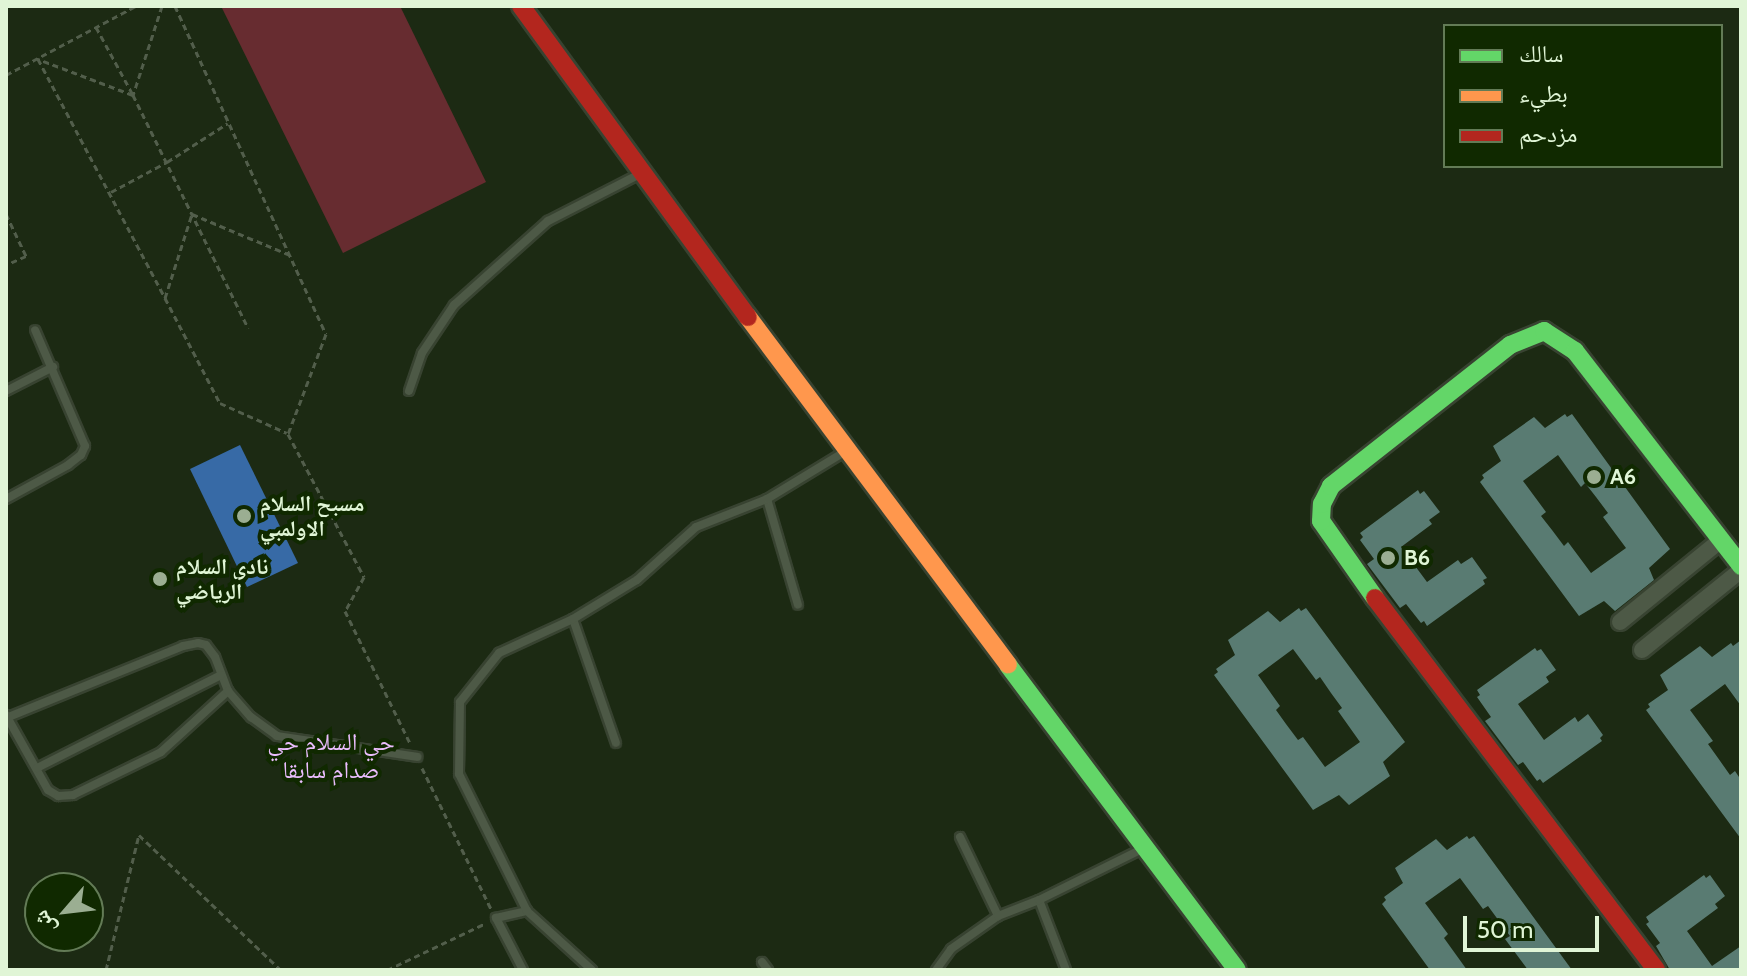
<!DOCTYPE html>
<html>
<head>
<meta charset="utf-8">
<style>
	body { margin:0 }
	#map { position:relative; width:1747px; height:976px; overflow:hidden; background:#1c2a13; font-family:Cabin,"Noto Naskh Arabic",sans-serif }
	div>[style] { position:absolute }
	.green>* { inset:0; background:#672c30 }
	.water>* { inset:0; background:#376aa6 }
	.building>* { inset:0; background:#597b72 }
	.path>* { height:3px; margin-top:-1.5px; transform-origin:0; background:repeating-linear-gradient(90deg,#525e4b 0 6px,transparent 0 10px) }
	.roads { filter:drop-shadow(2px 0 #384331) drop-shadow(-2px 0 #384331) drop-shadow(0 2px #384331) drop-shadow(0 -2px #384331) }
	.lane>* { height:8px; margin:-4px; padding:0 4px; transform-origin:4px; border-radius:4px; background:#4d5946 }
	.street>* { height:16px; margin:-8px; padding:0 8px; transform-origin:8px; border-radius:8px; background:#4d5946 }
	.fast>* { height:18px; margin:-9px; padding:0 9px; transform-origin:9px; border-radius:9px; background:#63d668 }
	.slow>* { height:18px; margin:-9px; padding:0 9px; transform-origin:9px; border-radius:9px; background:#ff974d }
	.jam>* { height:18px; margin:-9px; padding:0 9px; transform-origin:9px; border-radius:9px; background:#b3261e }
	.dots>* { width:22px; height:22px; translate:-50% -50%; box-sizing:border-box; border:4px solid #102900; border-radius:50% }
	span { translate:-50% -50%; white-space:nowrap; text-align:center; line-height:1.15; -webkit-text-stroke:8px #102900; paint-order:stroke }
	.poi-label { font-size:22px; color:#e0f5d6; font-weight:700 }
	.left { translate:0 -50%; text-align:left }
	.neighbourhood-label { font-size:24px; color:#eabdfd }
	.frame { position:absolute; inset:0; border:8px solid #e0f5d6; pointer-events:none }
	.legend { position:absolute; left:1443px; top:24px; width:280px; height:144px; box-sizing:border-box; background:#102900; border:2px solid #637b56; margin:0; padding:10px 14px; list-style:none; font-size:24px; color:#e0f5d6 }
	.legend li { display:flex; align-items:center; gap:16px; height:40px }
	.legend b { width:40px; border:2px solid #637b56 }
	.north { position:absolute; left:24px; top:872px; width:80px; height:80px; box-sizing:border-box; background:#102900; border:2px solid #637b56; border-radius:50%; rotate:242deg; font-size:22px; font-weight:700; line-height:32px; text-align:center; color:#e0f5d6 }
	.north::after { content:''; display:block; margin:auto; width:28px; height:36px; background:#9bae92; clip-path:polygon(50% 0,100% 100%,50% 72%,0 100%) }
	.scale { position:absolute; left:1463px; top:916px; width:136px; height:36px; box-sizing:border-box; border:4px solid #e0f5d6; border-top:0; padding-left:10px; font-size:24px; line-height:28px; white-space:nowrap; color:#e0f5d6; -webkit-text-stroke:6px #102900; paint-order:stroke }
</style>
</head>
<body>
<div id="map">
	<div class="green">
		<i style="clip-path:polygon(221px 6px,400px 6px,486px 182px,343px 253px)"></i>
	</div>
	<div class="water">
		<i style="clip-path:polygon(240px 445px,298px 563px,247px 587px,190px 469px)"></i>
	</div>
	<div class="building">
		<i style="clip-path:polygon(evenodd,1565px 414px,1567px 417px,1572px 414px,1670px 549px,1649px 568px,1654px 580px,1615px 611px,1604px 601px,1579px 616px,1480px 482px,1484px 478px,1482px 475px,1501px 461px,1493px 446px,1534px 417px,1545px 428px,1565px 414px,1558px 455px,1581px 487px,1585px 483px,1596px 497px,1608px 513px,1603px 517px,1626px 548px,1591px 573px,1568px 542px,1564px 546px,1552px 530px,1541px 516px,1546px 512px,1523px 481px,1558px 455px)"></i>
		<i style="clip-path:polygon(1418px 490px,1420px 494px,1424px 491px,1440px 512px,1429px 520px,1432px 524px,1401px 547px,1427px 582px,1458px 560px,1461px 564px,1472px 557px,1487px 578px,1483px 580px,1485px 584px,1427px 626px,1424px 621px,1421px 623px,1406px 604px,1400px 608px,1367px 564px,1374px 559px,1360px 540px,1363px 537px,1360px 533px)"></i>
		<i style="clip-path:polygon(evenodd,1299px 608px,1301px 611px,1306px 608px,1405px 742px,1383px 762px,1390px 776px,1349px 805px,1339px 795px,1313px 810px,1214px 675px,1218px 672px,1216px 669px,1235px 655px,1228px 640px,1268px 611px,1280px 622px,1299px 608px,1293px 649px,1316px 680px,1320px 677px,1331px 693px,1342px 708px,1338px 711px,1360px 742px,1325px 767px,1303px 737px,1298px 740px,1286px 724px,1276px 710px,1280px 706px,1258px 675px,1293px 649px)"></i>
		<i style="clip-path:polygon(1741px 640px,1741px 706px,1725px 684px,1690px 710px,1713px 741px,1708px 744px,1718px 758px,1730px 775px,1735px 771px,1741px 780px,1741px 839px,1646px 710px,1650px 707px,1648px 704px,1668px 690px,1660px 675px,1700px 646px,1712px 657px,1731px 643px,1733px 646px)"></i>
		<i style="clip-path:polygon(1535px 648px,1537px 651px,1541px 649px,1556px 670px,1546px 677px,1549px 682px,1518px 704px,1544px 740px,1575px 717px,1578px 722px,1588px 714px,1603px 735px,1600px 738px,1602px 741px,1543px 783px,1540px 779px,1537px 781px,1523px 762px,1518px 765px,1485px 721px,1491px 717px,1477px 697px,1480px 695px,1477px 690px)"></i>
		<i style="clip-path:polygon(1467px 836px,1469px 839px,1474px 836px,1572px 970px,1528px 970px,1505px 939px,1510px 936px,1488px 906px,1483px 909px,1460px 878px,1425px 903px,1448px 934px,1444px 938px,1467px 970px,1430px 970px,1382px 904px,1386px 900px,1384px 897px,1403px 883px,1395px 868px,1436px 839px,1447px 850px)"></i>
		<i style="clip-path:polygon(1704px 875px,1706px 878px,1710px 875px,1725px 896px,1715px 904px,1718px 908px,1687px 931px,1712px 966px,1741px 946px,1741px 970px,1670px 970px,1656px 946px,1660px 943px,1646px 924px,1649px 922px,1646px 917px)"></i>
	</div>
	<div class="path">
		<i style="left:162px;top:6px;width:94px;rotate:108deg"></i>
		<i style="left:133px;top:95px;width:102px;rotate:-159.2deg"></i>
		<i style="left:38px;top:59px;width:271px;rotate:62deg"></i>
		<i style="left:165px;top:298px;width:88px;rotate:-72.2deg"></i>
		<i style="left:192px;top:214px;width:106px;rotate:22.7deg"></i>
		<i style="left:175px;top:6px;width:361px;rotate:65.3deg"></i>
		<i style="left:326px;top:334px;width:107px;rotate:110.8deg"></i>
		<i style="left:288px;top:434px;width:162px;rotate:62deg"></i>
		<i style="left:364px;top:577px;width:39px;rotate:119deg"></i>
		<i style="left:345px;top:611px;width:147px;rotate:63.8deg"></i>
		<i style="left:96px;top:27px;width:77px;rotate:61.4deg"></i>
		<i style="left:133px;top:95px;width:260px;rotate:63.7deg"></i>
		<i style="left:6px;top:75px;width:147px;rotate:-28deg"></i>
		<i style="left:111px;top:192px;width:64px;rotate:-28.2deg"></i>
		<i style="left:167px;top:162px;width:72px;rotate:-32.6deg"></i>
		<i style="left:6px;top:214px;width:47px;rotate:64.5deg"></i>
		<i style="left:26px;top:256px;width:22px;rotate:156deg"></i>
		<i style="left:165px;top:298px;width:119px;rotate:62.4deg"></i>
		<i style="left:220px;top:403px;width:73px;rotate:24.1deg"></i>
		<i style="left:422px;top:768px;width:157px;rotate:63.9deg"></i>
		<i style="left:106px;top:970px;width:139px;rotate:-76.3deg"></i>
		<i style="left:139px;top:835px;width:196px;rotate:43.6deg"></i>
		<i style="left:387px;top:970px;width:107px;rotate:-25.4deg"></i>
	</div>
	<div class="roads">
		<div class="lane">
			<i style="left:6px;top:391px;width:53px;rotate:-27.1deg"></i>
			<i style="left:409px;top:391px;width:40px;rotate:-71.1deg"></i>
			<i style="left:422px;top:353px;width:58px;rotate:-56.3deg"></i>
			<i style="left:454px;top:305px;width:126px;rotate:-41.8deg"></i>
			<i style="left:548px;top:221px;width:106px;rotate:-27.1deg"></i>
			<i style="left:6px;top:499px;width:71px;rotate:-28.7deg"></i>
			<i style="left:68px;top:465px;width:16px;rotate:-38deg"></i>
			<i style="left:81px;top:455px;width:10px;rotate:-66deg"></i>
			<i style="left:85px;top:446px;width:126px;rotate:-113.3deg"></i>
			<i style="left:767px;top:499px;width:110px;rotate:73.7deg"></i>
			<i style="left:573px;top:619px;width:131px;rotate:70.9deg"></i>
			<i style="left:6px;top:715px;width:86px;rotate:60.8deg"></i>
			<i style="left:48px;top:790px;width:12px;rotate:31deg"></i>
			<i style="left:58px;top:796px;width:15px;rotate:-4deg"></i>
			<i style="left:73px;top:795px;width:98px;rotate:-26deg"></i>
			<i style="left:161px;top:752px;width:91px;rotate:-42.3deg"></i>
			<i style="left:6px;top:718px;width:191px;rotate:-22.1deg"></i>
			<i style="left:183px;top:646px;width:15px;rotate:-11deg"></i>
			<i style="left:198px;top:643px;width:8px;rotate:14deg"></i>
			<i style="left:206px;top:645px;width:15px;rotate:53deg"></i>
			<i style="left:215px;top:657px;width:36px;rotate:69deg"></i>
			<i style="left:228px;top:691px;width:35px;rotate:49deg"></i>
			<i style="left:251px;top:717px;width:32px;rotate:36deg"></i>
			<i style="left:277px;top:736px;width:142px;rotate:8.5deg"></i>
			<i style="left:37px;top:768px;width:206px;rotate:-26.8deg"></i>
			<i style="left:960px;top:837px;width:88px;rotate:64.3deg"></i>
			<i style="left:1039px;top:900px;width:75px;rotate:68.9deg"></i>
			<i style="left:762px;top:962px;width:10px;rotate:53deg"></i>
			<i style="left:523px;top:970px;width:59px;rotate:-117.4deg"></i>
			<i style="left:496px;top:918px;width:32px;rotate:-13deg"></i>
			<i style="left:592px;top:970px;width:88px;rotate:-137.8deg"></i>
			<i style="left:527px;top:911px;width:153px;rotate:-116.4deg"></i>
			<i style="left:459px;top:774px;width:72px;rotate:-89.2deg"></i>
			<i style="left:460px;top:702px;width:63px;rotate:-51.5deg"></i>
			<i style="left:499px;top:653px;width:81px;rotate:-24.7deg"></i>
			<i style="left:573px;top:619px;width:75px;rotate:-31.4deg"></i>
			<i style="left:637px;top:580px;width:79px;rotate:-41.9deg"></i>
			<i style="left:696px;top:527px;width:76px;rotate:-21.5deg"></i>
			<i style="left:767px;top:499px;width:92px;rotate:-31.3deg"></i>
			<i style="left:936px;top:970px;width:26px;rotate:-54deg"></i>
			<i style="left:951px;top:949px;width:57px;rotate:-35.1deg"></i>
			<i style="left:998px;top:916px;width:44px;rotate:-21.3deg"></i>
			<i style="left:1039px;top:900px;width:117px;rotate:-26.3deg"></i>
		</div>
		<div class="street">
			<i style="left:1620px;top:622px;width:130px;rotate:-39.1deg"></i>
			<i style="left:1642px;top:650px;width:127px;rotate:-38.9deg"></i>
		</div>
		<div class="fast">
			<i style="left:1375px;top:598px;width:94px;rotate:-125deg"></i>
			<i style="left:1321px;top:521px;width:17px;rotate:-87deg"></i>
			<i style="left:1322px;top:504px;width:20px;rotate:-63deg"></i>
			<i style="left:1331px;top:486px;width:228px;rotate:-38.2deg"></i>
			<i style="left:1510px;top:345px;width:37px;rotate:-22deg"></i>
			<i style="left:1544px;top:331px;width:37px;rotate:33deg"></i>
			<i style="left:1575px;top:351px;width:272px;rotate:52.3deg"></i>
			<i style="left:1008px;top:665px;width:381px;rotate:53.1deg"></i>
		</div>
		<div class="slow">
			<i style="left:748px;top:317px;width:434px;rotate:53.2deg"></i>
		</div>
		<div class="jam">
			<i style="left:521px;top:6px;width:385px;rotate:53.9deg"></i>
			<i style="left:1375px;top:598px;width:466px;rotate:52.9deg"></i>
		</div>
	</div>
	<div class="dots">
		<i style="left:1594px;top:477px;background:#9bae92"></i>
		<i style="left:244px;top:516px;background:#9bae92"></i>
		<i style="left:1388px;top:558px;background:#9bae92"></i>
		<i style="left:160px;top:579px;background:#9bae92"></i>
	</div>
	<div class="poi-label">
		<span class="left" style="left:1610px;top:477px">A6</span>
		<span class="left" style="left:260px;top:516px">مسبح السلام<br>الاولمبي</span>
		<span class="left" style="left:1404px;top:558px">B6</span>
		<span class="left" style="left:176px;top:579px">نادي السلام<br>الرياضي</span>
	</div>
	<div class="neighbourhood-label">
		<span style="left:331px;top:756px">حي السلام حي<br>صدام سابقا</span>
	</div>
	<div class="frame"></div>
	<ul class="legend">
	<li><b style="height:10px;background:#63d668"></b>سالك</li>
	<li><b style="height:10px;background:#ff974d"></b>بطيء</li>
	<li><b style="height:10px;background:#b3261e"></b>مزدحم</li>
	</ul>
	<div class="north">ش</div>
	<div class="scale">50 m</div>
</div>
</body>
</html>
